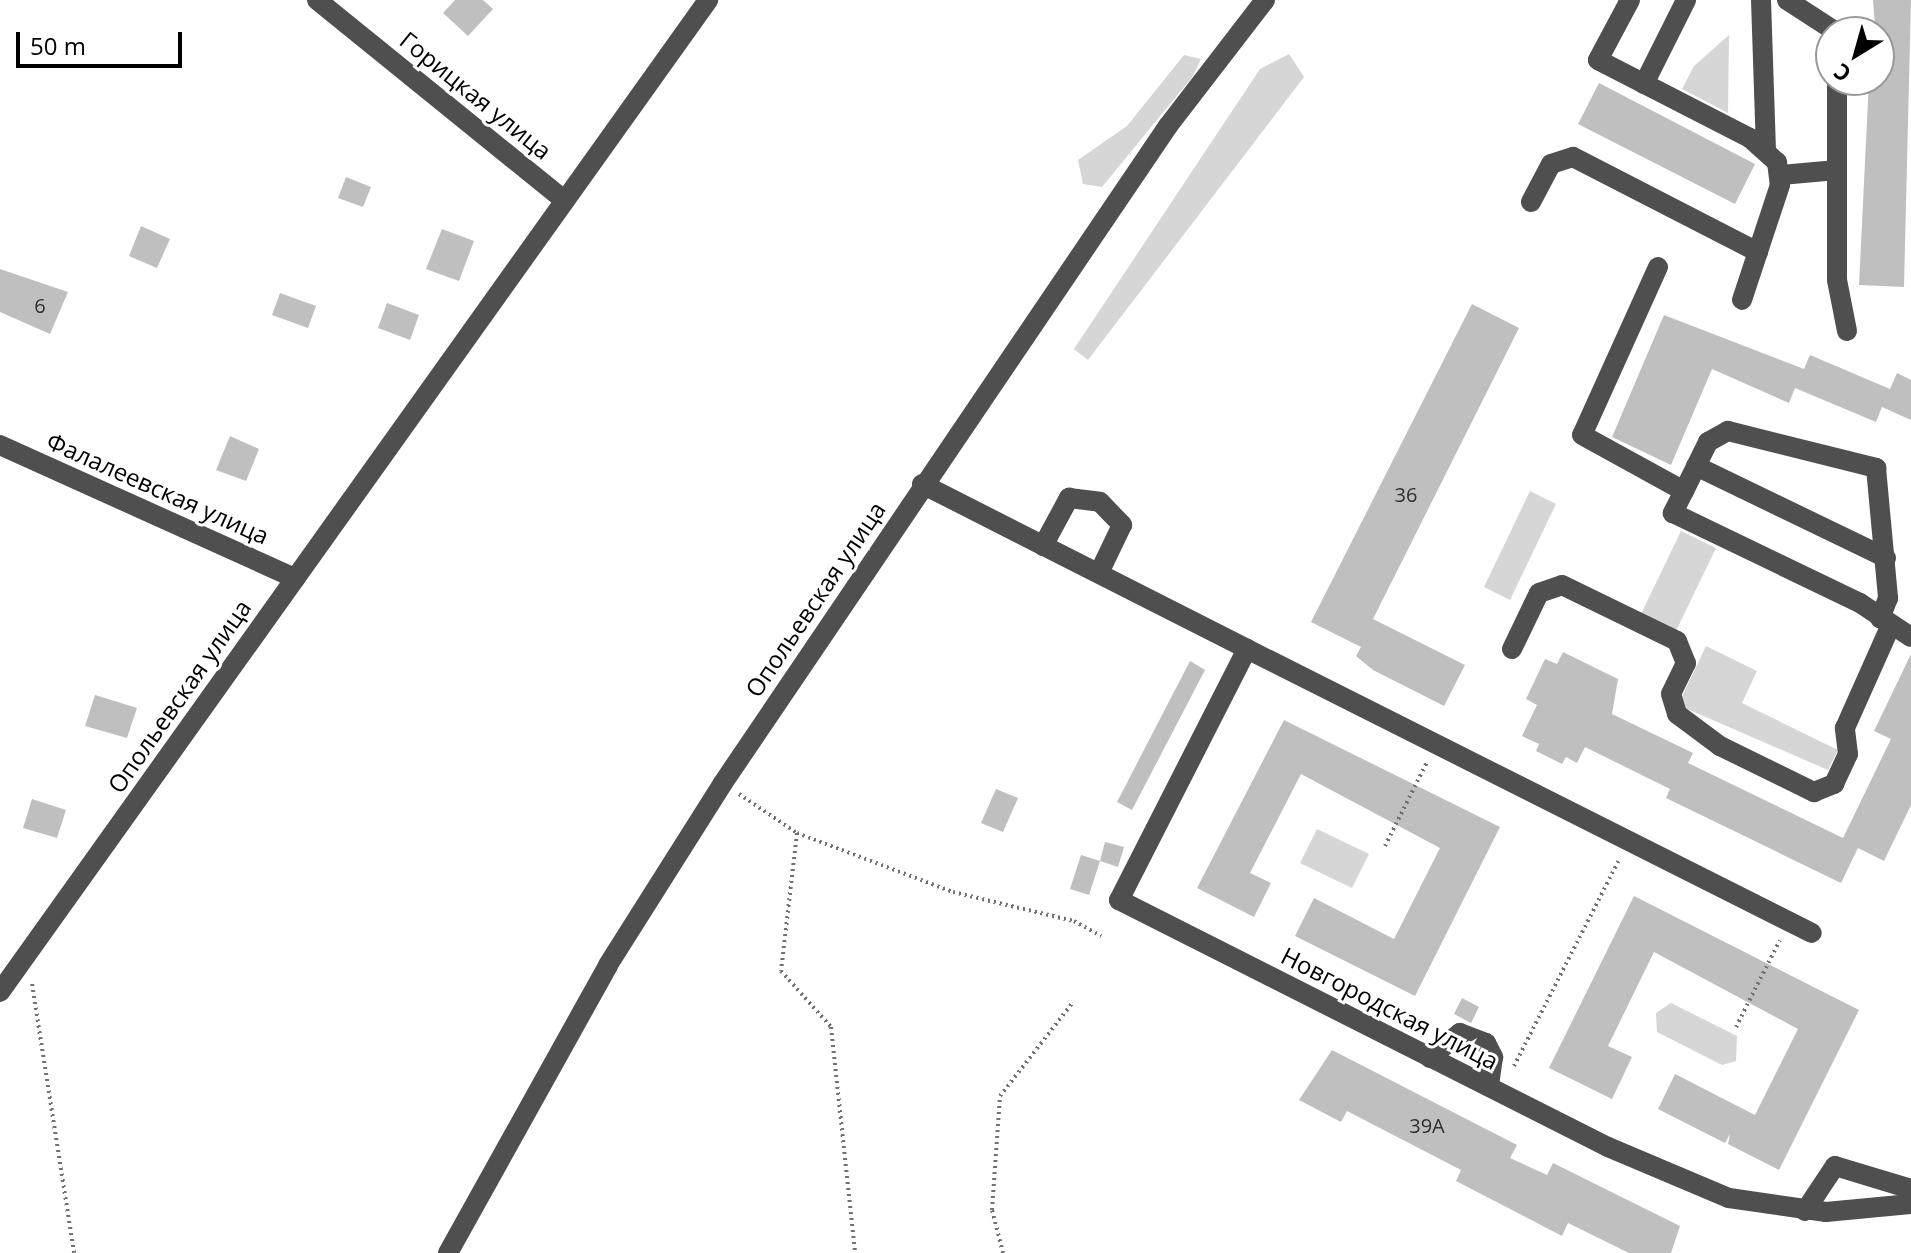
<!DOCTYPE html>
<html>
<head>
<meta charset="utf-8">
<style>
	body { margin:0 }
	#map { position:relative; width:1911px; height:1253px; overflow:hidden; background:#fff; font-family:"Open Sans",sans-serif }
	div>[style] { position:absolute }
	.green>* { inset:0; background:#d6d6d6 }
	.building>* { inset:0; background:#bfbfbf }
	.path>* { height:4px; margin-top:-2px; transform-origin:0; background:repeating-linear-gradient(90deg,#717171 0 2px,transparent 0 6px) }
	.minor>* { height:20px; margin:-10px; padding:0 10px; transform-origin:10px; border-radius:10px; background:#4f4f4f }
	span { translate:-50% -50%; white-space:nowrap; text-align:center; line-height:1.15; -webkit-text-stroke:6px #fff; paint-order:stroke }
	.number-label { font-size:20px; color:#303030 }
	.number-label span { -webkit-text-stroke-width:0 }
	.street-label { font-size:24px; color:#000 }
	.north { position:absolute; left:1815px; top:16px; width:80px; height:80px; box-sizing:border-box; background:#fff; border:2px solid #999; border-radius:50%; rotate:217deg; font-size:22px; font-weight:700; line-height:32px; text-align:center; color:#000 }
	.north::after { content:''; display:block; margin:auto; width:28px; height:36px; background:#000; clip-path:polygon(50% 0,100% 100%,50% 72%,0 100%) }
	.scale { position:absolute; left:16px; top:32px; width:166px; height:36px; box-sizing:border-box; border:4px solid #000; border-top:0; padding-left:10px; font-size:24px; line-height:28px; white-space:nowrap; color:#000; -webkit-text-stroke:6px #fff; paint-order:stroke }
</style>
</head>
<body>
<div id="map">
	<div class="green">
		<i style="clip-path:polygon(1729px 35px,1728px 113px,1682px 89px,1694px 66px)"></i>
		<i style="clip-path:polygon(1289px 54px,1304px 77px,1088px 360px,1074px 349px,1260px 69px)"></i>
		<i style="clip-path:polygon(1184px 55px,1201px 59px,1193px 76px,1102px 187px,1083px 184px,1078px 160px,1127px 126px)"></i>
		<i style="clip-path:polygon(1530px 491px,1556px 504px,1510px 600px,1484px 587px)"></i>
		<i style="clip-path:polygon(1681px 531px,1716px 548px,1676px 631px,1641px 614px)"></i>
		<i style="clip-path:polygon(1706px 646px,1757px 671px,1742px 703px,1838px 750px,1828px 770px,1678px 705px)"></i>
		<i style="clip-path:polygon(1317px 829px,1369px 854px,1352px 888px,1300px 863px)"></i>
		<i style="clip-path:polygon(1671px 1003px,1737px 1036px,1736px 1061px,1722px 1065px,1657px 1032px,1656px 1013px)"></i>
	</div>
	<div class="building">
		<i style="clip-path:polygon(455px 0,483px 0,493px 9px,468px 36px,443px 13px)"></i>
		<i style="clip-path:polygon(1873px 0,1911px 0,1904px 287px,1859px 285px,1869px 80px,1879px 80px)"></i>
		<i style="clip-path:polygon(1599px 83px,1755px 164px,1735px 204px,1578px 124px)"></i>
		<i style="clip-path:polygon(346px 177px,371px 187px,363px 207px,338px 198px)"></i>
		<i style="clip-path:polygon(141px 226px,170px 239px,157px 268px,129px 256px)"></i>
		<i style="clip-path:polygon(442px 229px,474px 241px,459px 281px,426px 269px)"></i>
		<i style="clip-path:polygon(0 269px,68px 292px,50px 334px,0 312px)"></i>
		<i style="clip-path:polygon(280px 293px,316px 306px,308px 328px,272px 315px)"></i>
		<i style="clip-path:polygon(387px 303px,419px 315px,410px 340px,378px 328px)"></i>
		<i style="clip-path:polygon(1472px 304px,1519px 328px,1373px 619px,1465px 665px,1444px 706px,1373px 670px,1356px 656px,1361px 647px,1311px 622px)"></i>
		<i style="clip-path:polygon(1664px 315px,1804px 369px,1810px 355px,1890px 389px,1897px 373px,1911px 380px,1911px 420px,1882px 407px,1876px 422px,1795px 388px,1789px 403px,1712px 369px,1671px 465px,1612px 437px)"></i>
		<i style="clip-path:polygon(230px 436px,259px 449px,246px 481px,216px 470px)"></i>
		<i style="clip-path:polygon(1563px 652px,1618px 679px,1612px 714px,1693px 753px,1688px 763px,1843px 838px,1891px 739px,1874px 731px,1911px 654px,1911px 805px,1884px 861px,1858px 848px,1841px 883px,1666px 798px,1670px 789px,1585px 747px,1577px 763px,1566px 757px,1562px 764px,1536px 751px,1539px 744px,1522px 736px,1537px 705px,1526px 699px,1545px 659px,1557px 664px)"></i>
		<i style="clip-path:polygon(1190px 661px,1205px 670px,1132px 810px,1117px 802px)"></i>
		<i style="clip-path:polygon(95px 695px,137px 708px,127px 738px,85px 726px)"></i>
		<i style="clip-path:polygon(1284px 720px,1500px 827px,1415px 996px,1295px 936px,1314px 898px,1394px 939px,1440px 848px,1301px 774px,1250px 873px,1271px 883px,1254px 917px,1197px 888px)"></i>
		<i style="clip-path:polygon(996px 789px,1018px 798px,1003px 832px,981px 823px)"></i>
		<i style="clip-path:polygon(32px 799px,66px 810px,57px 838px,23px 828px)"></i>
		<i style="clip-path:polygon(1105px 842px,1124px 847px,1118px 867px,1100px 861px)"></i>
		<i style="clip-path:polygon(1081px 855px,1100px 861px,1089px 895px,1070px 889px)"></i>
		<i style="clip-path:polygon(1634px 896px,1859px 1010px,1779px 1170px,1728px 1144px,1730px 1134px,1725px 1143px,1658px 1109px,1675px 1074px,1755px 1115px,1798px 1029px,1654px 952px,1608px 1046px,1632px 1057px,1612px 1099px,1549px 1068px)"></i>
		<i style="clip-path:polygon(1462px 998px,1479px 1007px,1471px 1023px,1454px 1014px)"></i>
		<i style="clip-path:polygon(1332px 1050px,1517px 1145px,1510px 1158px,1547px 1175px,1553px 1163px,1680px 1226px,1671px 1253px,1629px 1253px,1568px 1223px,1562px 1236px,1456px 1181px,1461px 1170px,1347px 1111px,1341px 1122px,1299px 1100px)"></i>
	</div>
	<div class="path">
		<i style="left:739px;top:794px;width:70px;rotate:33.9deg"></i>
		<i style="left:797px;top:833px;width:139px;rotate:96.6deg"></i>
		<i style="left:781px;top:971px;width:75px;rotate:48.2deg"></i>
		<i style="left:831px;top:1027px;width:227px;rotate:83.9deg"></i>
		<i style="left:797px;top:833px;width:167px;rotate:20.7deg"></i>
		<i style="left:953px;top:892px;width:124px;rotate:13.5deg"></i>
		<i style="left:1074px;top:921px;width:31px;rotate:29deg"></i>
		<i style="left:1385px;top:846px;width:94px;rotate:-63.4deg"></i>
		<i style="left:32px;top:984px;width:272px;rotate:81.1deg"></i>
		<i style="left:1736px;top:1027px;width:97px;rotate:-63.2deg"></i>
		<i style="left:1514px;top:1066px;width:231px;rotate:-63deg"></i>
		<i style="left:1003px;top:1253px;width:44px;rotate:-104.3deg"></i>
		<i style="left:992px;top:1210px;width:114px;rotate:-86deg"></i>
		<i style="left:1000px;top:1096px;width:120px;rotate:-52.1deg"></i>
	</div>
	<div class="minor">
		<i style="left:317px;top:0;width:319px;rotate:39deg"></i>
		<i style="left:1630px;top:0;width:68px;rotate:118.1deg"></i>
		<i style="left:1598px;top:60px;width:171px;rotate:27.2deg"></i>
		<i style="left:1750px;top:138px;width:36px;rotate:42deg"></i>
		<i style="left:1777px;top:162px;width:23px;rotate:83deg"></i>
		<i style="left:1780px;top:185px;width:121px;rotate:108.3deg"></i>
		<i style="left:1761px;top:0;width:149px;rotate:88.1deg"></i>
		<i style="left:1787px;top:0;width:59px;rotate:33.1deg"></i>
		<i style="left:1837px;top:80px;width:200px;rotate:90deg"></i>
		<i style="left:1837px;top:280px;width:52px;rotate:78.9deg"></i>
		<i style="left:1644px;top:84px;width:94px;rotate:-63.4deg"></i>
		<i style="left:1781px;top:175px;width:56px;rotate:-5.1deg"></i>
		<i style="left:1531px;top:202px;width:43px;rotate:-62.2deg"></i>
		<i style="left:1551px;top:164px;width:23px;rotate:-18deg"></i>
		<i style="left:1573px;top:157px;width:208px;rotate:27.2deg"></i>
		<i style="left:1658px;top:267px;width:184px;rotate:114.3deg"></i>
		<i style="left:1582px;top:435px;width:116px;rotate:28.8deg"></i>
		<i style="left:1684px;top:491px;width:25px;rotate:117deg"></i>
		<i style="left:1673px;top:513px;width:208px;rotate:25.7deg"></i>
		<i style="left:1860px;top:603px;width:61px;rotate:33.7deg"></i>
		<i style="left:0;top:445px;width:324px;rotate:24.3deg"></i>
		<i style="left:1696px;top:466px;width:211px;rotate:25.8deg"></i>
		<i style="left:922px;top:484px;width:364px;rotate:26.9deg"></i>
		<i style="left:1247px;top:649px;width:282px;rotate:117deg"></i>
		<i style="left:1119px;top:900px;width:548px;rotate:26.8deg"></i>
		<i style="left:1608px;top:1147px;width:131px;rotate:22.9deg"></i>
		<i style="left:1729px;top:1198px;width:98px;rotate:8.2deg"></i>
		<i style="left:1826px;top:1212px;width:85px;rotate:-5.4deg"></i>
		<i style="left:1684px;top:491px;width:55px;rotate:-63.9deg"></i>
		<i style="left:1708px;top:442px;width:23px;rotate:-29deg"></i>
		<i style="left:1728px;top:431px;width:153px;rotate:14deg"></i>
		<i style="left:1876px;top:468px;width:131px;rotate:84.7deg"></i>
		<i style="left:1888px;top:598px;width:22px;rotate:111deg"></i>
		<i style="left:1043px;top:546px;width:55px;rotate:-61.6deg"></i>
		<i style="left:1069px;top:498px;width:31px;rotate:7deg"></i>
		<i style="left:1100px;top:502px;width:32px;rotate:46deg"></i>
		<i style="left:1122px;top:525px;width:53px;rotate:115.6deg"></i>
		<i style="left:1247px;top:649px;width:632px;rotate:26.69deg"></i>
		<i style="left:1512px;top:649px;width:62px;rotate:-64.3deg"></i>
		<i style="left:1539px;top:593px;width:24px;rotate:-19deg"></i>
		<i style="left:1562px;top:585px;width:128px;rotate:26deg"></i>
		<i style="left:1677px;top:641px;width:24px;rotate:68deg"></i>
		<i style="left:1686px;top:663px;width:34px;rotate:116deg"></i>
		<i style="left:1671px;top:694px;width:21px;rotate:73deg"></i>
		<i style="left:1677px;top:714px;width:54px;rotate:36.7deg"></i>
		<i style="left:1720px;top:746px;width:105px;rotate:26.1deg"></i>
		<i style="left:1814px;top:792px;width:22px;rotate:-22deg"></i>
		<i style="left:1834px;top:784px;width:33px;rotate:-65deg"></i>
		<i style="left:1848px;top:754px;width:26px;rotate:-97deg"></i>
		<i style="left:1845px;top:728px;width:111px;rotate:-66deg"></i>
		<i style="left:0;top:992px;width:1219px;rotate:-54.48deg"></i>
		<i style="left:1430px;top:1058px;width:39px;rotate:-40deg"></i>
		<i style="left:1460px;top:1033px;width:28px;rotate:21deg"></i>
		<i style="left:1486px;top:1043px;width:16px;rotate:63deg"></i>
		<i style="left:1493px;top:1057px;width:30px;rotate:98deg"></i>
		<i style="left:1805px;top:1211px;width:54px;rotate:-56.3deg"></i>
		<i style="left:1835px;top:1166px;width:79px;rotate:16.8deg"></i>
		<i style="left:448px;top:1253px;width:329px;rotate:-60.9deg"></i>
		<i style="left:608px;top:965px;width:215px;rotate:-57.7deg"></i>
		<i style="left:723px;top:783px;width:794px;rotate:-55.89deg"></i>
		<i style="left:1168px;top:126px;width:159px;rotate:-52.4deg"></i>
	</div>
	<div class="number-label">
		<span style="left:40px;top:305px">6</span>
		<span style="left:1406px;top:494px">36</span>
		<span style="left:1427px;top:1125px">39А</span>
	</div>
	<div class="street-label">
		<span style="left:476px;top:95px;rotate:39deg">Горицкая улица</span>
		<span style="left:158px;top:488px;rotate:24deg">Фалалеевская улица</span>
		<span style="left:815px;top:599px;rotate:-56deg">Опольевская улица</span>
		<span style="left:179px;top:696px;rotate:-55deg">Опольевская улица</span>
		<span style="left:1390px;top:1008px;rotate:27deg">Новгородская улица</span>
	</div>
	<div class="north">С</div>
	<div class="scale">50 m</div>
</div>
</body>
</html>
